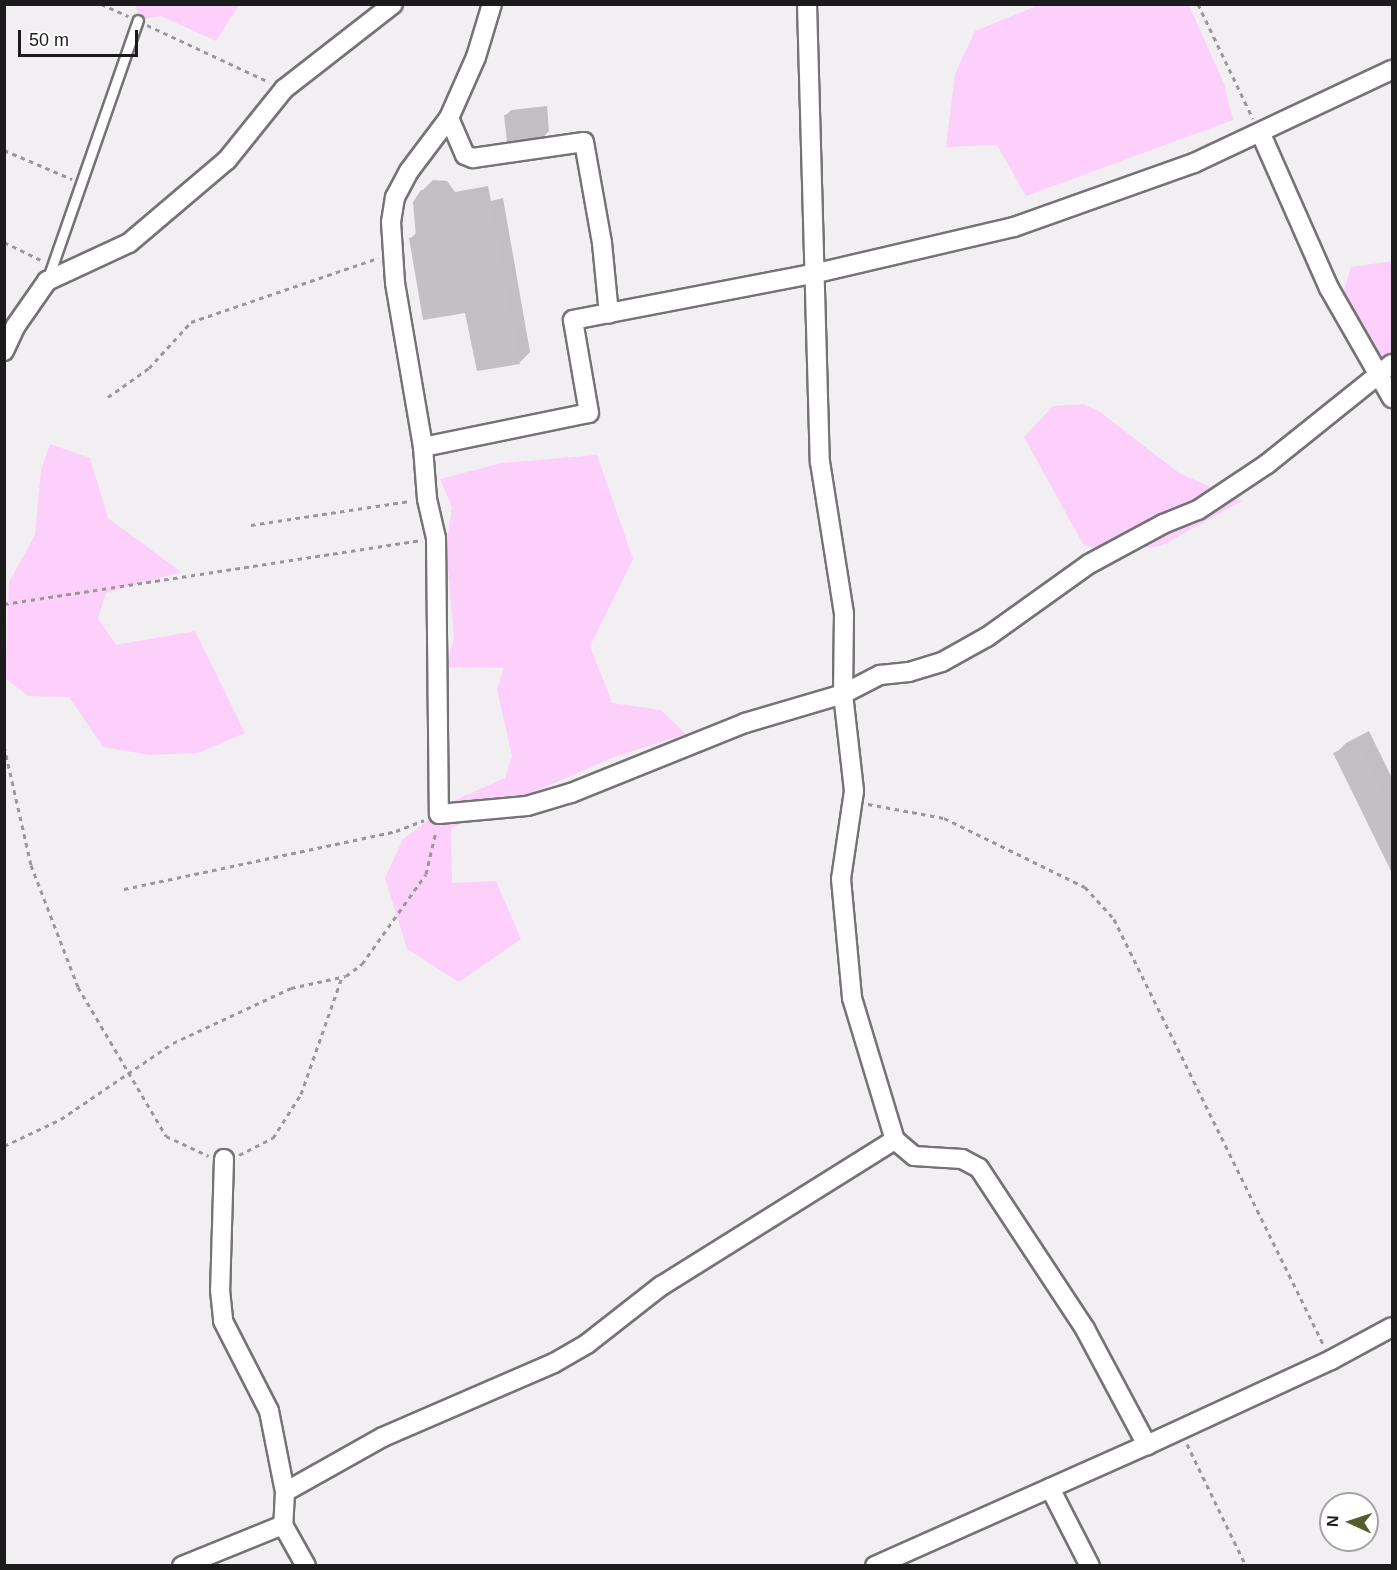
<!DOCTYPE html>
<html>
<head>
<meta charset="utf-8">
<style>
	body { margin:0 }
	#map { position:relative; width:1397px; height:1570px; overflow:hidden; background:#f2eff2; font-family:Arial,sans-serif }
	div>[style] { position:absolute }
	.green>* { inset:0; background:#fcd0fa }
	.shadow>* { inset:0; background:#0003 }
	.building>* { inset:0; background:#c3c0c3 }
	.path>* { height:3px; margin-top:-1.5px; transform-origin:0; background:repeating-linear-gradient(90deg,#9a979a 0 4.5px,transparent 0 9px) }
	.roads { filter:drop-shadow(2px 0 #757375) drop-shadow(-2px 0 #757375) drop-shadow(0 2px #757375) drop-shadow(0 -2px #757375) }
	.lane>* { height:9px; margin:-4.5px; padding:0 4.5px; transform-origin:4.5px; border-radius:4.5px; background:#fff }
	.street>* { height:18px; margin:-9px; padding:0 9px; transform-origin:9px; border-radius:9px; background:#fff }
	span { translate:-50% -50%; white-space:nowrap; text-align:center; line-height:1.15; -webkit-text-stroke:5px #fff; paint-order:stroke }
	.frame { position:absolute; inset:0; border:6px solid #1c1b1c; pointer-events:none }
	.north { position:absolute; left:1319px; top:1492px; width:60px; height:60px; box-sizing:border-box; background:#fff; border:2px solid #a4a4a4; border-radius:50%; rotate:273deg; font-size:16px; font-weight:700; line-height:24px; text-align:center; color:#1c1b1c }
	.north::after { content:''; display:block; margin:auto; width:21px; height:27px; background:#545d2b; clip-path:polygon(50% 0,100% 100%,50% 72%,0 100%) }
	.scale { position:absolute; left:18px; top:30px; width:120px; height:27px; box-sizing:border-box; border:3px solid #1c1b1c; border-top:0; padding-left:8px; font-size:18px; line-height:21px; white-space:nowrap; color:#1c1b1c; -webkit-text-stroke:4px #fff; paint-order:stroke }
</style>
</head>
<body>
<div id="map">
	<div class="green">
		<i style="clip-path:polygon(136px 5px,239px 5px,216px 41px,161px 16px,138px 20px)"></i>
		<i style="clip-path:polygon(1039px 5px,1189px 5px,1224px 84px,1233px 120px,1026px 196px,997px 145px,946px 147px,955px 74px,975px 31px)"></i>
		<i style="clip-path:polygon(1392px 261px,1392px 356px,1359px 355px,1342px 297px,1351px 267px)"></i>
		<i style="clip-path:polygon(1083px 404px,1099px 411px,1179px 473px,1242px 501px,1161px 546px,1103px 552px,1083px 544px,1024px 437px,1053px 406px)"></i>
		<i style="clip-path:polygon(50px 444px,90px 458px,108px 518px,181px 572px,106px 593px,98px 618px,116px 645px,195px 631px,245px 733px,198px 753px,150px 755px,103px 747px,69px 697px,28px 696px,5px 678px,9px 582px,35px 535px,41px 470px)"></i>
		<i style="clip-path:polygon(597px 455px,633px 559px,590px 646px,612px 703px,661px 710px,686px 734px,614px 757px,451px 828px,452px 883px,496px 881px,521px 939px,459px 982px,407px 949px,385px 878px,403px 839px,458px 799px,505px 778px,512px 756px,497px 689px,504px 668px,447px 667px,454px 636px,446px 547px,452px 507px,440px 479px,502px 463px)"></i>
	</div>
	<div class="shadow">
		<i style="clip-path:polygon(547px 106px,549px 131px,544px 136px,506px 115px,511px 110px)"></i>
		<i style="clip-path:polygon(433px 180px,447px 181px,455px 192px,488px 186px,491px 201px,503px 198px,530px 352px,520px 362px,466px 311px,410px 239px,417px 232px,422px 191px)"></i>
		<i style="clip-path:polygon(1369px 731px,1392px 778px,1392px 869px,1335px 754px,1346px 743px)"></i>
	</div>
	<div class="building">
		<i style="clip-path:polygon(542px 110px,545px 137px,507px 142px,504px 115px)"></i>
		<i style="clip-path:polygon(421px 190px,436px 191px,444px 202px,477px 196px,480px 211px,492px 208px,520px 364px,477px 371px,465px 313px,423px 320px,409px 238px,416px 237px,413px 202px)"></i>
		<i style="clip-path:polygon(1358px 741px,1392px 810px,1392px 873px,1333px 753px)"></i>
	</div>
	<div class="path">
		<i style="left:101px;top:4px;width:30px;rotate:24deg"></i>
		<i style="left:1198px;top:4px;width:127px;rotate:64.4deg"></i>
		<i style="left:147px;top:25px;width:135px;rotate:25deg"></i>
		<i style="left:4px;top:150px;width:74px;rotate:23.1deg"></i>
		<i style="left:4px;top:242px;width:43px;rotate:26deg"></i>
		<i style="left:108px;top:397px;width:50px;rotate:-35.3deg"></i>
		<i style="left:149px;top:368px;width:62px;rotate:-47.6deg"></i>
		<i style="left:191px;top:322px;width:198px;rotate:-18.9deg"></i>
		<i style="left:251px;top:525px;width:161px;rotate:-8.6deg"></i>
		<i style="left:4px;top:604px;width:421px;rotate:-8.7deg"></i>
		<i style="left:4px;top:746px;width:122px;rotate:77.2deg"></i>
		<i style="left:31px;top:865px;width:131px;rotate:68.9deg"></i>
		<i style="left:78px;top:987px;width:173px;rotate:59.4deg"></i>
		<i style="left:166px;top:1136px;width:47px;rotate:24.9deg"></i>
		<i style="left:868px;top:804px;width:77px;rotate:10.4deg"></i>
		<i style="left:944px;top:818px;width:157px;rotate:26.1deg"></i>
		<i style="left:1085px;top:887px;width:43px;rotate:47.8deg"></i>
		<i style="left:1114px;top:919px;width:476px;rotate:63.8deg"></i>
		<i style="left:124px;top:889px;width:278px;rotate:-12deg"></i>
		<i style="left:396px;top:831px;width:30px;rotate:-21deg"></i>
		<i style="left:4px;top:1146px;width:63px;rotate:-25.3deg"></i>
		<i style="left:61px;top:1119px;width:135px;rotate:-34.2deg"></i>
		<i style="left:173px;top:1043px;width:130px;rotate:-25deg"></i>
		<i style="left:291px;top:988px;width:56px;rotate:-12.3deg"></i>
		<i style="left:346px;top:976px;width:20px;rotate:-37deg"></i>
		<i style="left:362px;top:964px;width:110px;rotate:-54.6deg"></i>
		<i style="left:426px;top:874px;width:44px;rotate:-76.9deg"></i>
		<i style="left:239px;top:1155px;width:38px;rotate:-27deg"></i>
		<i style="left:273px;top:1138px;width:52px;rotate:-57.5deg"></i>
		<i style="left:301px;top:1094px;width:124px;rotate:-70.7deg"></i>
		<i style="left:1187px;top:1444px;width:136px;rotate:64.2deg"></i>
	</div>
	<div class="roads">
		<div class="lane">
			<i style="left:48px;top:278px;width:273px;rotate:-70.8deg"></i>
		</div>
		<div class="street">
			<i style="left:492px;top:4px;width:55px;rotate:106.8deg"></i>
			<i style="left:476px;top:57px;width:67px;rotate:113.9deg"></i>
			<i style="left:449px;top:118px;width:66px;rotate:127deg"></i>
			<i style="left:409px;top:171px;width:30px;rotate:118deg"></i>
			<i style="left:395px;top:197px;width:25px;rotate:99deg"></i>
			<i style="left:391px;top:222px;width:61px;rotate:86.2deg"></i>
			<i style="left:395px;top:283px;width:166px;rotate:80.3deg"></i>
			<i style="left:423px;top:447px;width:52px;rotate:85.6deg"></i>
			<i style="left:427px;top:499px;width:40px;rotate:77deg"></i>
			<i style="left:436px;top:538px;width:276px;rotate:89.4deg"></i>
			<i style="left:439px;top:814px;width:88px;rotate:-5.2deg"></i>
			<i style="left:527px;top:806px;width:46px;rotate:-16.5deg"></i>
			<i style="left:571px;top:793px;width:188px;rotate:-21.9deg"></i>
			<i style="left:745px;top:723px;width:102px;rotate:-16.5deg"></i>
			<i style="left:843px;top:694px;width:42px;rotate:-27.2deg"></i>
			<i style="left:880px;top:675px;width:29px;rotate:-6deg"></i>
			<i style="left:909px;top:672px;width:34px;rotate:-17deg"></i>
			<i style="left:942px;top:662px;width:51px;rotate:-29.1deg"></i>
			<i style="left:987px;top:637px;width:125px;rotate:-35.6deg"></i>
			<i style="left:1089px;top:564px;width:84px;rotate:-28.4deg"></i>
			<i style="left:1163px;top:524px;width:38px;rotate:-22deg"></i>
			<i style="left:1198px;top:510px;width:83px;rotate:-33.7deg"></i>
			<i style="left:1267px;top:464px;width:160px;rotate:-38.7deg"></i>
			<i style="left:807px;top:4px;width:458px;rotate:88.4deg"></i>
			<i style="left:820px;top:462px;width:154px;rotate:81deg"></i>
			<i style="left:844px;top:614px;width:80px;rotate:90.7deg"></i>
			<i style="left:843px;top:694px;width:98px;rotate:83.5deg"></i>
			<i style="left:854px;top:791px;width:89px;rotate:98.4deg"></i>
			<i style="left:841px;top:879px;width:120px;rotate:84.7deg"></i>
			<i style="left:852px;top:998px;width:148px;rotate:73.2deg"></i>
			<i style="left:895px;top:1140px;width:25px;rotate:40deg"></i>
			<i style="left:914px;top:1156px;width:48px;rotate:3.6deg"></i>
			<i style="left:962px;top:1159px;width:19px;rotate:28deg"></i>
			<i style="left:979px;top:1168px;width:193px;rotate:56.6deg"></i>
			<i style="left:1085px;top:1329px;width:132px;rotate:61.9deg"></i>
			<i style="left:449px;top:118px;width:40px;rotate:66.6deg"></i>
			<i style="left:465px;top:155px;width:9px;rotate:21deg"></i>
			<i style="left:473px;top:158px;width:112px;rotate:-8.2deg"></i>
			<i style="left:584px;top:142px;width:103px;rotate:79.9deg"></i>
			<i style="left:602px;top:243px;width:71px;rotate:84.4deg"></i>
			<i style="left:1261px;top:134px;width:168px;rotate:66.2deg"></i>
			<i style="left:1329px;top:288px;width:127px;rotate:60.2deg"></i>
			<i style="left:4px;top:351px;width:26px;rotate:-65deg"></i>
			<i style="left:15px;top:327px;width:56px;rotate:-55.2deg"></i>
			<i style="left:47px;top:281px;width:90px;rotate:-24.9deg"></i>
			<i style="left:129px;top:243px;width:128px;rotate:-40.3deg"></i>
			<i style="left:227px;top:160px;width:91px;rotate:-51.2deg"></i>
			<i style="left:284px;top:89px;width:138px;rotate:-37.9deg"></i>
			<i style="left:423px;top:447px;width:169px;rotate:-11.6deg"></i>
			<i style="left:589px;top:413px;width:94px;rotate:-99.8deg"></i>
			<i style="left:573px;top:320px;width:244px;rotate:-10.9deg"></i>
			<i style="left:813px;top:274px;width:206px;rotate:-13.2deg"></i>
			<i style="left:1014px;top:227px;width:191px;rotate:-19.6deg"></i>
			<i style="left:1194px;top:163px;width:219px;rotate:-25.2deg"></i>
			<i style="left:224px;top:1159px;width:131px;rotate:91.7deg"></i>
			<i style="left:220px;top:1290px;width:31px;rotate:84deg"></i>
			<i style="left:223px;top:1321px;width:101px;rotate:62.9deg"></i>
			<i style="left:269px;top:1411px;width:83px;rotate:78.8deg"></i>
			<i style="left:285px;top:1492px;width:33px;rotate:93deg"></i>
			<i style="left:283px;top:1525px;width:47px;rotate:60.7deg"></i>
			<i style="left:1050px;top:1488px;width:88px;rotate:62.9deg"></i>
			<i style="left:285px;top:1492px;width:112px;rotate:-29.3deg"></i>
			<i style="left:383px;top:1437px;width:186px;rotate:-23.4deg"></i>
			<i style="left:554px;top:1363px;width:39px;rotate:-30deg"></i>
			<i style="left:588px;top:1343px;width:93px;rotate:-38deg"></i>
			<i style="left:661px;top:1286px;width:276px;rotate:-32deg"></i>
			<i style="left:182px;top:1566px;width:109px;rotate:-22.1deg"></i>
			<i style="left:875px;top:1566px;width:298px;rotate:-24deg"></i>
			<i style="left:1147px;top:1445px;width:203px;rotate:-24.8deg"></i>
			<i style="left:1331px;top:1360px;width:69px;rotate:-28.4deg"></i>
		</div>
	</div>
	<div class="frame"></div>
	<div class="north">N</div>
	<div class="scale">50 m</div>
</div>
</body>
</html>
